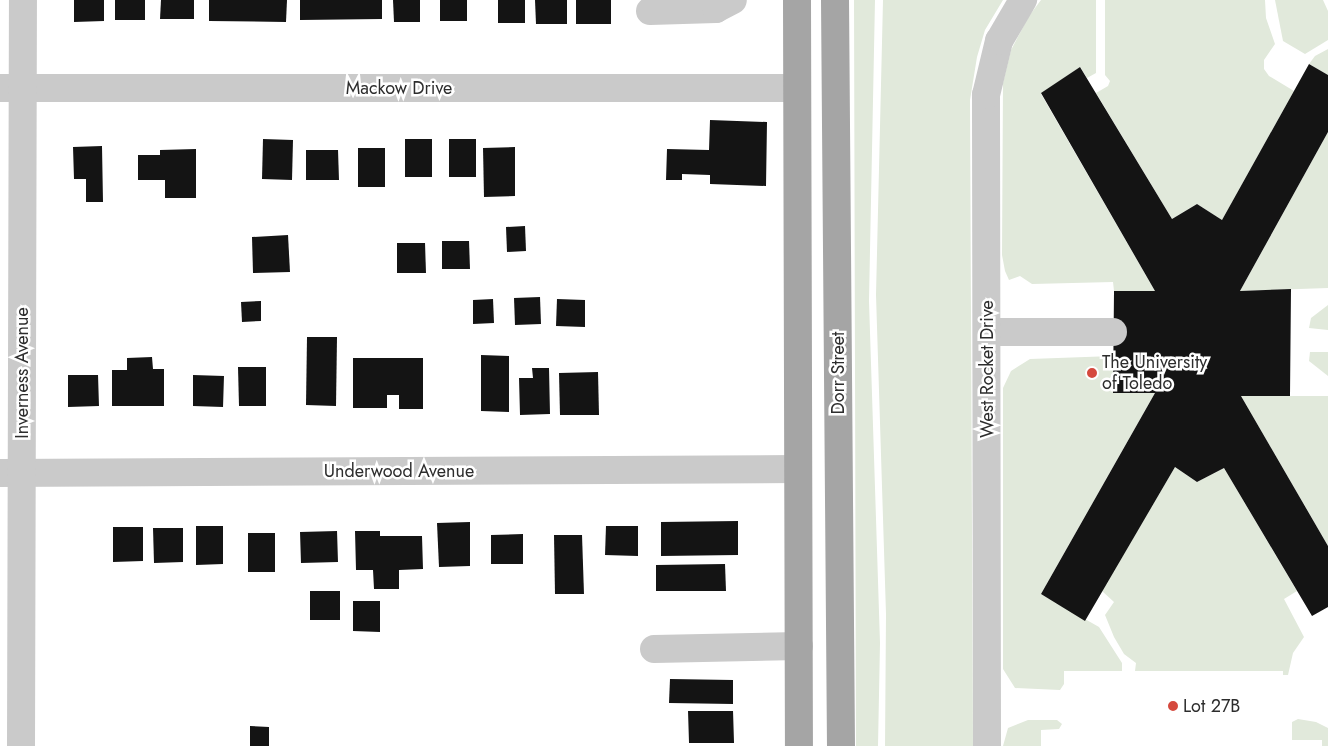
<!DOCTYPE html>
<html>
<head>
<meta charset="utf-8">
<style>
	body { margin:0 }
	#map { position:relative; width:1328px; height:746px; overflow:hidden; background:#fff; font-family:Jost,sans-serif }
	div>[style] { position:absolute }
	.green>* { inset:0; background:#e1e9db }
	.building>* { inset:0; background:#141414 }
	.minor>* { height:28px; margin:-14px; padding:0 14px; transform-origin:14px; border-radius:14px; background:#cacaca }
	.major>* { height:28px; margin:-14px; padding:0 14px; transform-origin:14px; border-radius:14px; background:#a5a5a5 }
	.dots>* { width:14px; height:14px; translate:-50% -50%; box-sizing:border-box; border:2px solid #fff; border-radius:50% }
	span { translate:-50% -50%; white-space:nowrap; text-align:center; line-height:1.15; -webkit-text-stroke:5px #fff; paint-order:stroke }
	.street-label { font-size:18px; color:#2d2d2d }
	.poi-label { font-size:18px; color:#2d2d2d }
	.left { translate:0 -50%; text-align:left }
</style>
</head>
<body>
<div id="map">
	<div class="green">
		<i style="clip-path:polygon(854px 0,875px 0,869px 301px,880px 643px,878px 746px,856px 746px)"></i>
		<i style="clip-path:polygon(883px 0,1003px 0,985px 30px,977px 57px,970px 100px,973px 746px,885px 746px,886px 614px,876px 295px)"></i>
		<i style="clip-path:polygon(1041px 0,1096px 0,1096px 73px,1087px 78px,1080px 67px,1041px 94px,1155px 291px,1114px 291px,1113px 282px,1032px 284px,1020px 276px,1009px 280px,1005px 271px,1002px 255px,1003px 83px,1011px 50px,1029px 16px)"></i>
		<i style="clip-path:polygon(1105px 0,1265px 0,1266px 18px,1275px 44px,1264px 60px,1264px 69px,1269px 76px,1294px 91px,1222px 220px,1197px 204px,1172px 219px,1096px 93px,1108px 86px,1110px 81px,1105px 75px)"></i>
		<i style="clip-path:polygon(1275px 0,1323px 0,1328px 11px,1328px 40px,1305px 54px,1283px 41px)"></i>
		<i style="clip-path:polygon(1328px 49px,1328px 75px,1309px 64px,1315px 56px)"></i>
		<i style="clip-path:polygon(1328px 132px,1328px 288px,1240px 291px)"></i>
		<i style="clip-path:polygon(1328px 305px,1328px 330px,1309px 328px,1311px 318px)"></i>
		<i style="clip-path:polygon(1310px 352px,1328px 352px,1328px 376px,1309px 361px)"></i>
		<i style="clip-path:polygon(1113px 356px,1113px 393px,1155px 393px,1041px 594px,1099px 627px,1122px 663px,1122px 671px,1064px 671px,1064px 684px,1060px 690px,1015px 688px,1003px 669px,1003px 388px,1011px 371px,1030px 359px)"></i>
		<i style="clip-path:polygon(1241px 396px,1328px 396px,1328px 546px)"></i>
		<i style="clip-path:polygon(1175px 467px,1197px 482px,1224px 468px,1297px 591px,1284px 599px,1304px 637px,1293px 653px,1288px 675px,1283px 675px,1283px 671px,1135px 671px,1136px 663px,1124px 654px,1114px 637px,1105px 615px,1114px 602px,1102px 591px)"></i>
		<i style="clip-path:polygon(1298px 719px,1316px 722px,1328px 728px,1328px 746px,1322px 746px,1322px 740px,1292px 740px,1292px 722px)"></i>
		<i style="clip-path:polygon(1028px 720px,1057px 720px,1062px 724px,1059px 729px,1041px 730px,1041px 746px,1003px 746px,1008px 728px)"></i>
	</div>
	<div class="building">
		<i style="clip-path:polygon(74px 0,104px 0,104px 21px,74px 22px)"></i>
		<i style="clip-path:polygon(115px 0,145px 0,145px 20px,115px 20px)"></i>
		<i style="clip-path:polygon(161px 0,194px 0,194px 19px,160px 19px)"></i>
		<i style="clip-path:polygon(209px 0,287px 0,286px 22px,209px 21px)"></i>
		<i style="clip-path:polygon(300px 0,382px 0,382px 19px,300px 20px)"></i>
		<i style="clip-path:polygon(393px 0,420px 0,420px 22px,394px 22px)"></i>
		<i style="clip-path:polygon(440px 0,467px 0,467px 21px,440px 21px)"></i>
		<i style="clip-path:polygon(498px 0,525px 0,525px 23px,498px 23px)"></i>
		<i style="clip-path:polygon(535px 0,567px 0,567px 24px,536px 24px)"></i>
		<i style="clip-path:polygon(576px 0,611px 0,611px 24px,576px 24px)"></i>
		<i style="clip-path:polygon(1309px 64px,1328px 75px,1328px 132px,1240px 291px,1291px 289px,1290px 396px,1241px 396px,1328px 546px,1328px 607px,1312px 616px,1224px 468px,1197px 482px,1175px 467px,1085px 621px,1041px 594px,1155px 393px,1113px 393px,1114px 291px,1155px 291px,1041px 93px,1080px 67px,1172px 219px,1197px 204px,1222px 220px)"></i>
		<i style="clip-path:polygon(710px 120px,767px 122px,766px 186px,710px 184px,710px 175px,682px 174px,682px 180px,666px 180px,667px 149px,709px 150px)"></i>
		<i style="clip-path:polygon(263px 139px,293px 140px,292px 180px,262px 179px)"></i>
		<i style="clip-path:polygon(405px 139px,432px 139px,432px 177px,405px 177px)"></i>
		<i style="clip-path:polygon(449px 139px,476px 139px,476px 177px,449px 177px)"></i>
		<i style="clip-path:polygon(102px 146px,103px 202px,86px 202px,86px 179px,74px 179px,73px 147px)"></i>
		<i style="clip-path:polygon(515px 147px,515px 196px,484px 197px,483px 148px)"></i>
		<i style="clip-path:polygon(358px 148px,385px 148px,385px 187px,358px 187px)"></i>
		<i style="clip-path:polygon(196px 149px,196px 198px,165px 198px,165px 180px,138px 180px,138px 155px,160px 155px,160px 150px)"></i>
		<i style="clip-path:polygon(306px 150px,338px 150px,339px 180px,306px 180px)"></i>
		<i style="clip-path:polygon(525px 226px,526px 251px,507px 252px,506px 227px)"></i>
		<i style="clip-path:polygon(288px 235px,290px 272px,253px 273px,252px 237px)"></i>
		<i style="clip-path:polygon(442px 241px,469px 241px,470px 269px,442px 269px)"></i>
		<i style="clip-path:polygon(397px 243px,425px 243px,426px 273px,397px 273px)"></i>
		<i style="clip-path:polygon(540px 297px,541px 324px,515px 325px,514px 298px)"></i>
		<i style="clip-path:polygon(493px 299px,494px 323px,473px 324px,473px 300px)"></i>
		<i style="clip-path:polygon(557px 299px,585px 300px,585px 327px,556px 326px)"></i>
		<i style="clip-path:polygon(261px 301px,261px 321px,242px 322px,241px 302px)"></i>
		<i style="clip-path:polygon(307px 337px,337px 337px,336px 406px,306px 405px)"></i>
		<i style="clip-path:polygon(481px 355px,509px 356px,509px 412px,481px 411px)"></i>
		<i style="clip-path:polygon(152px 357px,153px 369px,164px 369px,164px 406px,112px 406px,112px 370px,127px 370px,127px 358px)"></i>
		<i style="clip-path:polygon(353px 358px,423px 358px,423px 409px,399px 409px,399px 395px,387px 395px,387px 408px,353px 408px)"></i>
		<i style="clip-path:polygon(238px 367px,266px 367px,266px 406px,239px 406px)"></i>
		<i style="clip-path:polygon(532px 368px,549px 368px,550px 414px,520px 415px,519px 378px,533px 378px)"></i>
		<i style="clip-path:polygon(598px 372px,599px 415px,560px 415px,559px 373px)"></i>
		<i style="clip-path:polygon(68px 375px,98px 375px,99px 406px,68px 407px)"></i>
		<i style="clip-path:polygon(193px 375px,224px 376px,223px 407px,193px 406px)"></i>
		<i style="clip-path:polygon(738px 521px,738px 555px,661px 556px,661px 522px)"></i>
		<i style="clip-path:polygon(470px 522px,470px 566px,439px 567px,437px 523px)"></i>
		<i style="clip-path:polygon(196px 526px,223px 526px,223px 564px,196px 565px)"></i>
		<i style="clip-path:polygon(606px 526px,638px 526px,638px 556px,605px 555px)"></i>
		<i style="clip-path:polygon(113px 527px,143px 527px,143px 561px,113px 562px)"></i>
		<i style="clip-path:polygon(153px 528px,183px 528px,183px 562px,154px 563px)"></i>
		<i style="clip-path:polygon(337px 531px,338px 562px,301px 563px,300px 532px)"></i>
		<i style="clip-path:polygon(355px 531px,380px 531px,380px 536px,422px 536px,423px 569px,399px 570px,399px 589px,374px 589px,373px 570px,356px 570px)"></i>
		<i style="clip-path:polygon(248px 533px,275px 533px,275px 572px,248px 572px)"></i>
		<i style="clip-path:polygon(523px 534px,523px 564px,491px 564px,491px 535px)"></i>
		<i style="clip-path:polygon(554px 535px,582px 535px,584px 594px,555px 594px)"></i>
		<i style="clip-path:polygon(725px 564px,726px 591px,656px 591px,656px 565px)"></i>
		<i style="clip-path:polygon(310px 591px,340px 591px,340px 620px,310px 620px)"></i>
		<i style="clip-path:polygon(353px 601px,380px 601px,380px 632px,353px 631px)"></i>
		<i style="clip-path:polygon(670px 679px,733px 680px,733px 704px,669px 703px)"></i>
		<i style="clip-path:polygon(688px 711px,733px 711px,734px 743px,689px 743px)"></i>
		<i style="clip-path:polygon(250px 726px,269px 727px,269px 746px,250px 746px)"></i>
	</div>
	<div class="minor">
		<i style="left:650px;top:11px;width:66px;rotate:-1.7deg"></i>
		<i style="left:716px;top:9px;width:19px;rotate:-28deg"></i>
		<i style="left:0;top:88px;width:797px"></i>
		<i style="left:987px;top:332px;width:126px"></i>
		<i style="left:0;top:473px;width:798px;rotate:-0.29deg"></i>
		<i style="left:654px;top:649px;width:145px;rotate:-1.2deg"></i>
		<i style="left:21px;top:746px;width:746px;rotate:-89.85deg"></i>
		<i style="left:987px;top:746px;width:651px;rotate:-90.09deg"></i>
		<i style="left:986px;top:95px;width:56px;rotate:-76.5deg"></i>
		<i style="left:999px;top:41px;width:48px;rotate:-59.7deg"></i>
	</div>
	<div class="major">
		<i style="left:797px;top:0;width:746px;rotate:89.85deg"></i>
		<i style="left:835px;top:0;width:746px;rotate:89.54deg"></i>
	</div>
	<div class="dots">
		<i style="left:1092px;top:373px;background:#d5493e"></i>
		<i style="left:1173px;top:706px;background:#d5493e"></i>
	</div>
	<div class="street-label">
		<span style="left:399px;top:88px">Mackow Drive</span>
		<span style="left:987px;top:369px;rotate:-90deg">West Rocket Drive</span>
		<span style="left:22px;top:373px;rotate:-90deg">Inverness Avenue</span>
		<span style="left:838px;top:373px;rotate:-90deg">Dorr Street</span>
		<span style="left:399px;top:471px">Underwood Avenue</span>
	</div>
	<div class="poi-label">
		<span class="left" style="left:1102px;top:373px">The University<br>of Toledo</span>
		<span class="left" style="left:1183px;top:706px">Lot 27B</span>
	</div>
</div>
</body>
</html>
